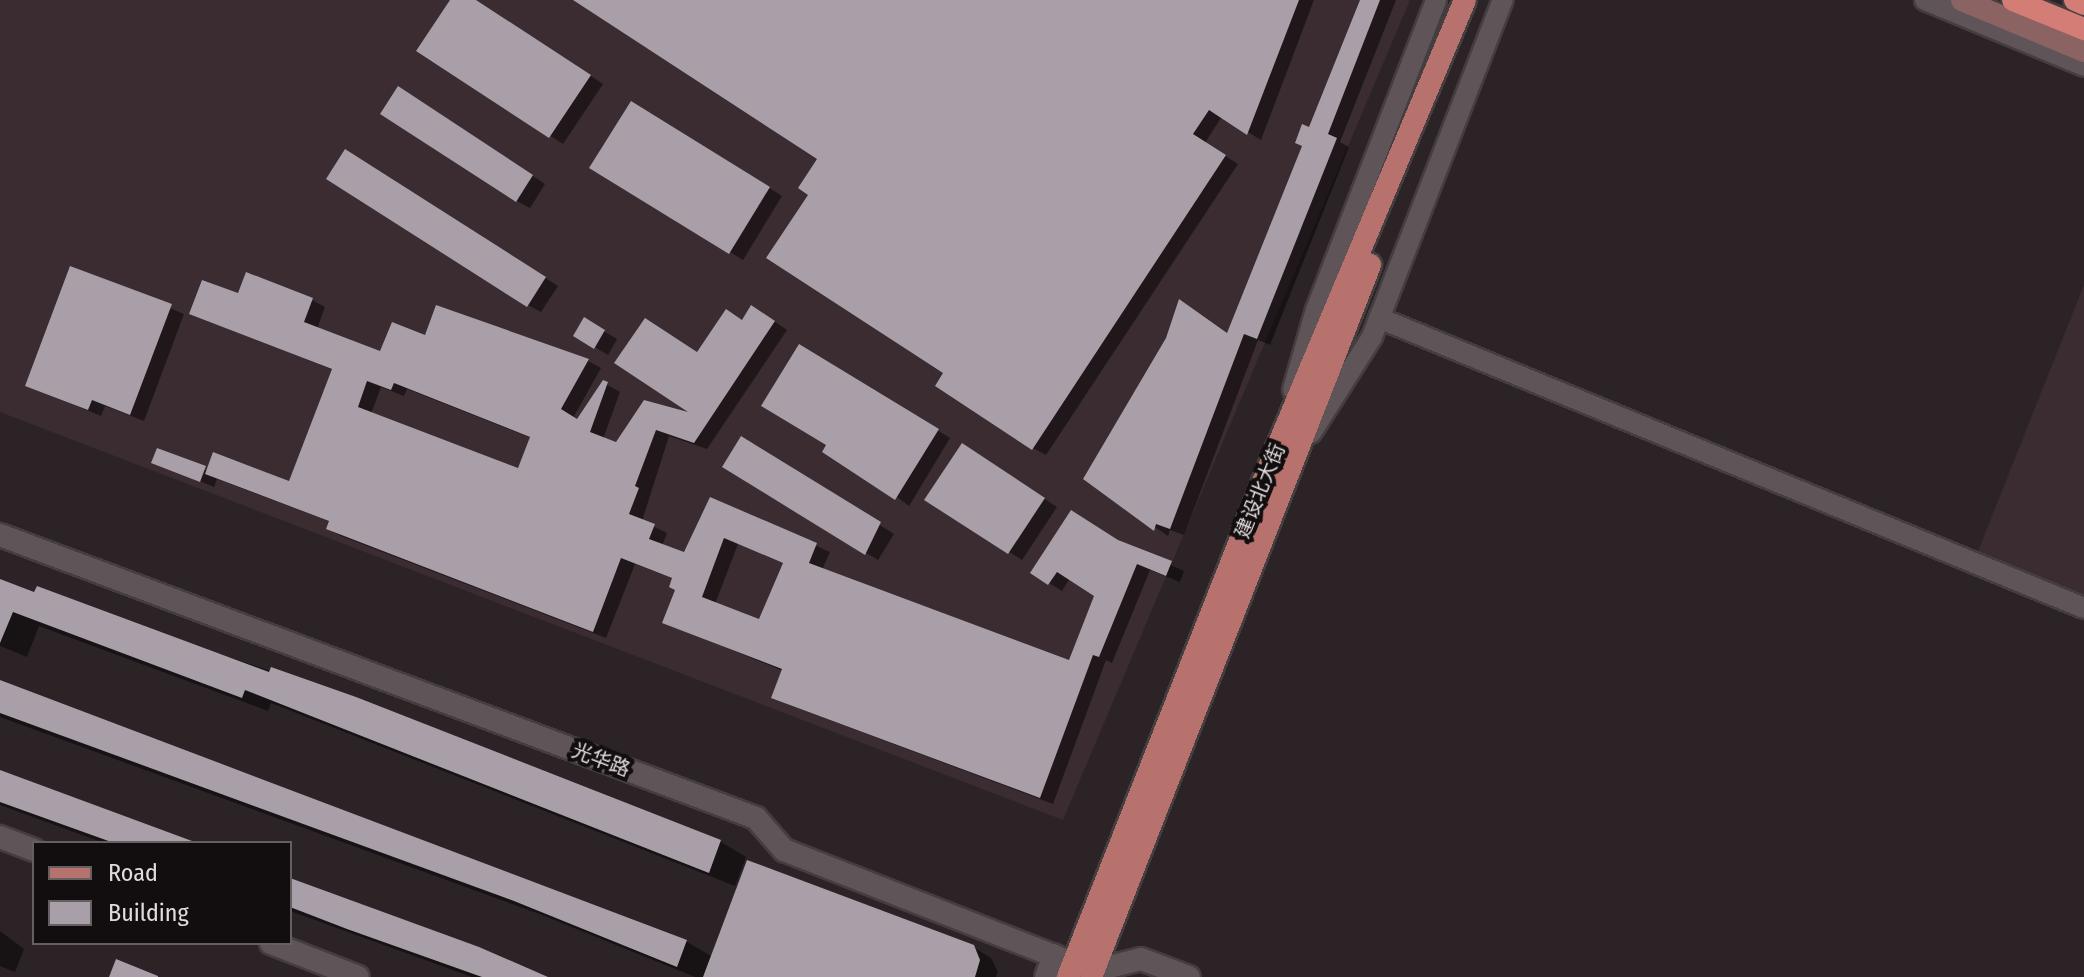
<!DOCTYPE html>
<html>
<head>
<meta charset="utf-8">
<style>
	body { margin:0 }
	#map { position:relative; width:2084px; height:977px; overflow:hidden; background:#2c2326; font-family:"Fira Sans Condensed","Noto Sans SC",sans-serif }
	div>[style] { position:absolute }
	.built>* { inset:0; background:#3a2c31 }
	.shadow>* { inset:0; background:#0007 }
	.building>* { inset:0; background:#a89fa8 }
	.roads { filter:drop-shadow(2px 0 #453e40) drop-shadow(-2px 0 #453e40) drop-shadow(0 2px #453e40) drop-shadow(0 -2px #453e40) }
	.minor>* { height:20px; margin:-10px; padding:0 10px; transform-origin:10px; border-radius:10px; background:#5f5458 }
	.tertiary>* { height:22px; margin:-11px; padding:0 11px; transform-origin:11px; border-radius:11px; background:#5f5458 }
	.secondary>* { height:22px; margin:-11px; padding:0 11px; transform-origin:11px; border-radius:11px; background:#8b6363 }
	.primary>* { height:22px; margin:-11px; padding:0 11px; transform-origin:11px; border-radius:11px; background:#b7726e }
	.trunk>* { height:22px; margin:-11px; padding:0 11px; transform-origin:11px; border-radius:11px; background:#d47c76 }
	span { translate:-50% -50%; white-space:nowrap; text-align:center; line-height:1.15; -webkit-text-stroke:8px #120d0f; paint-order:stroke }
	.street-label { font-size:20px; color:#e2dbdd }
	.legend { position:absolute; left:32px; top:841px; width:260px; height:104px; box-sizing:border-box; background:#120d0f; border:2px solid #655f61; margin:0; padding:10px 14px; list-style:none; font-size:24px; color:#e2dbdd }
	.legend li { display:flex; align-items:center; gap:16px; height:40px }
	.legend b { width:40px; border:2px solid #655f61 }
</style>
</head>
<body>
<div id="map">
	<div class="built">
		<i style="clip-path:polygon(0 0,1410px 0,1063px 820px,0 412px)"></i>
		<i style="clip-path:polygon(2084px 285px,2084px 599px,1976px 556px)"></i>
	</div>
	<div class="shadow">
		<i style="clip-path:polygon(453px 0,474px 0,603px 84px,563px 144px,419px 51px)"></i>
		<i style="clip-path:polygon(576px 0,1314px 0,1261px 140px,1222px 116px,1205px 143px,1238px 164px,1046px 455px,1033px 448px,811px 194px,820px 159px)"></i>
		<i style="clip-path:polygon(1362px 0,1396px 0,1340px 142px,1349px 147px,1270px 345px,1258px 340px,1184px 535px,1170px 530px,1168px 536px,1085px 479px,1229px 335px)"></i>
		<i style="clip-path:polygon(412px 97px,545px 184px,530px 208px,517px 201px)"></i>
		<i style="clip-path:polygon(645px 111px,782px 196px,743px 260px,730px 252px)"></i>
		<i style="clip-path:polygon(359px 159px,558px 286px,541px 312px,528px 305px)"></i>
		<i style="clip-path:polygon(71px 268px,184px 314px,144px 421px,105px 406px,101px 416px,27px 385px)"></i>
		<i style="clip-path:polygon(evenodd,239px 296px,312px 300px,325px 307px,317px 329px,382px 354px,426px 337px,437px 307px,588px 361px,601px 368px,573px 418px,578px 421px,604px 383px,620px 392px,603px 439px,617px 444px,645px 403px,697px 417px,699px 354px,743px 322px,765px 315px,787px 330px,707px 449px,669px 436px,642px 521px,667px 533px,662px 546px,685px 555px,711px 499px,830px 552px,822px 570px,1070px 662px,1097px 595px,1070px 578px,1062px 591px,1033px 573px,1120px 543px,1184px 571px,1180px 582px,1150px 570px,1112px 663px,1106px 660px,1053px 804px,787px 704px,774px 697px,783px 671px,664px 622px,677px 590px,674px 579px,635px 564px,606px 638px,341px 536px,328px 529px,331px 522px,217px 479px,214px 487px,154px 462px,290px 484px,333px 370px,191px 313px,239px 296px,381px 387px,404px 396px,407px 389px,531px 438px,519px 470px,371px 414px,381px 387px,239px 296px,738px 544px,785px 564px,760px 622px,715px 604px,738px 544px)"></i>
		<i style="clip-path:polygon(585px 320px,617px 339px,608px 355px,576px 335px)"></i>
		<i style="clip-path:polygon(800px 346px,950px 438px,909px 506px,828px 445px)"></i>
		<i style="clip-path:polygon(754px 446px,894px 534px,878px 560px,724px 467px)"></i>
		<i style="clip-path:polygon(975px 453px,1057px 507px,1022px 560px,927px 499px)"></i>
		<i style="clip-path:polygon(0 581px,355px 699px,721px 842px,746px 857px,735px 886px,271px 703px,268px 711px,39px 626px,27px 657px,0 646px)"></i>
		<i style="clip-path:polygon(0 684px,687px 942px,713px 957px,973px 947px,991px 958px,998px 972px,996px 977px,695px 977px,542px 915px,0 717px)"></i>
		<i style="clip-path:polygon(0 773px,186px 843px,104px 843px,0 805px)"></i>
		<i style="clip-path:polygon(290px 882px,543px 977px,472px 977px,290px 911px)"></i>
		<i style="clip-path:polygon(0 931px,24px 949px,15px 972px,0 966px)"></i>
	</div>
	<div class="building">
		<i style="clip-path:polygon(450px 0,476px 0,591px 75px,549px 138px,416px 51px)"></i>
		<i style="clip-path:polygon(573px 0,1299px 0,1247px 135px,1209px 110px,1193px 134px,1226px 155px,1032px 450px,935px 386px,943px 373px,766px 258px,808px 195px,798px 188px,817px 159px)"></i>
		<i style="clip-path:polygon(1360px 0,1380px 0,1328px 134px,1337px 138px,1257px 339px,1244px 334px,1170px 529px,1156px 524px,1154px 531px,1083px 479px,1166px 338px,1179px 299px,1227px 333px,1302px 146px,1295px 143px,1302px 124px,1309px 127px)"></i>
		<i style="clip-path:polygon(398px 86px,533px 175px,516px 202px,380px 114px)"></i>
		<i style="clip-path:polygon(631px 101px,770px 187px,729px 254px,589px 168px)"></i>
		<i style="clip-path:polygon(345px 149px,546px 277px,527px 307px,326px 179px)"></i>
		<i style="clip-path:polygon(70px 266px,172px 304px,130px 415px,92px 400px,88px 410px,25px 386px)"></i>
		<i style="clip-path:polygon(evenodd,246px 272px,313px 298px,304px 322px,380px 351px,392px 322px,425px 335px,436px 305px,589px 359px,561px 409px,577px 419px,603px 380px,608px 382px,590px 432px,616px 442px,644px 400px,688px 412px,614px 363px,645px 318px,697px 352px,726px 309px,742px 320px,751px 305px,775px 321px,694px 443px,656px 430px,635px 486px,639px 488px,629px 514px,655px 524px,649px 539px,684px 552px,710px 497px,817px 543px,809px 563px,1069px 660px,1094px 596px,1057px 572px,1048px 585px,1030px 573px,1071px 510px,1118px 540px,1172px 561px,1166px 576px,1137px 564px,1099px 657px,1093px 655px,1040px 798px,771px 698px,782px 669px,662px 623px,675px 590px,669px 587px,672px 578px,621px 558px,593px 632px,326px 529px,329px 521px,205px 474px,213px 452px,289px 481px,332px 369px,189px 314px,202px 280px,238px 293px,246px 272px,367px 381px,391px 390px,394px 383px,530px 437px,518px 468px,358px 407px,367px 381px,246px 272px,724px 538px,783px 563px,759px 619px,702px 597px,724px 538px)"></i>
		<i style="clip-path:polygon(584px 317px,605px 330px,594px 349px,573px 336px)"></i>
		<i style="clip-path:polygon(799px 344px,939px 429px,895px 500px,822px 452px,826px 445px,761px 406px)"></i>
		<i style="clip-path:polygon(741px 436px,881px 522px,865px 555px,722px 467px)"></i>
		<i style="clip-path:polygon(962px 443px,1045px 498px,1008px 554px,924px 500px)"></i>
		<i style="clip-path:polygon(157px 448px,206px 466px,200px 482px,151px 463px)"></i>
		<i style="clip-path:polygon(0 579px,34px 592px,37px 586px,269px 672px,271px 667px,356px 697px,721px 840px,709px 873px,245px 690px,242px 698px,13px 612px,0 643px)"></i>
		<i style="clip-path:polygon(0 680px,687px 940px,677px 967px,514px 901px,0 713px)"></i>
		<i style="clip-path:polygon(0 770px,192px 841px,192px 843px,114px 843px,0 802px)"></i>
		<i style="clip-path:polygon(747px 860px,974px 945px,980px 960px,975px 977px,703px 977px)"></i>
		<i style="clip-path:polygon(290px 878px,479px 947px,548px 977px,482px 977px,347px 929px,290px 907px)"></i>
		<i style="clip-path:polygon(116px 959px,158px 976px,158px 977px,109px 977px)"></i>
	</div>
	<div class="roads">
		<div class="minor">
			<i style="left:1925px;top:0;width:172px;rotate:22.5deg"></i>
			<i style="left:1379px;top:318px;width:762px;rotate:22.36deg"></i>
			<i style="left:1293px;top:390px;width:83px;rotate:-74deg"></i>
			<i style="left:1316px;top:310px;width:332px;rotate:-68.8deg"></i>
			<i style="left:1311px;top:433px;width:114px;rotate:-57.6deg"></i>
			<i style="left:1372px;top:337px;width:362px;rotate:-68.8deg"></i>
		</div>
		<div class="tertiary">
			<i style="left:0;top:535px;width:807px;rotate:20.52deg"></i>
			<i style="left:756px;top:818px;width:43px;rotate:48.8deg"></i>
			<i style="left:784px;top:850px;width:332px;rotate:21.4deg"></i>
			<i style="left:1093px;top:971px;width:49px;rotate:-14deg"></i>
			<i style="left:1141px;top:959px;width:51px;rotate:20.6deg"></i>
			<i style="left:0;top:837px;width:36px;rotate:21deg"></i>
			<i style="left:271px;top:943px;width:93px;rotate:21.3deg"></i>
			<i style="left:1046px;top:977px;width:23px;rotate:-70deg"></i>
		</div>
		<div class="secondary">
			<i style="left:1962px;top:0;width:132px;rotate:22.7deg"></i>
		</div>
		<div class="primary">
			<i style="left:1068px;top:977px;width:548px;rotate:-68.49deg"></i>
			<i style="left:1269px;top:467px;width:506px;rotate:-67.23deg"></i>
			<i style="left:1091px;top:977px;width:765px;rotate:-68.6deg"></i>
		</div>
		<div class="trunk">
			<i style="left:2013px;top:0;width:77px;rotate:22.2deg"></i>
			<i style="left:2075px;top:0;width:10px;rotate:24deg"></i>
		</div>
	</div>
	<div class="street-label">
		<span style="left:1260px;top:491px;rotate:-68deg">建设北大街</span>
		<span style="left:601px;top:760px;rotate:21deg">光华路</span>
	</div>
	<ul class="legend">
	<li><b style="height:10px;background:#b7726e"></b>Road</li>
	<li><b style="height:22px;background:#a89fa8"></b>Building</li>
	</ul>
</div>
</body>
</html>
